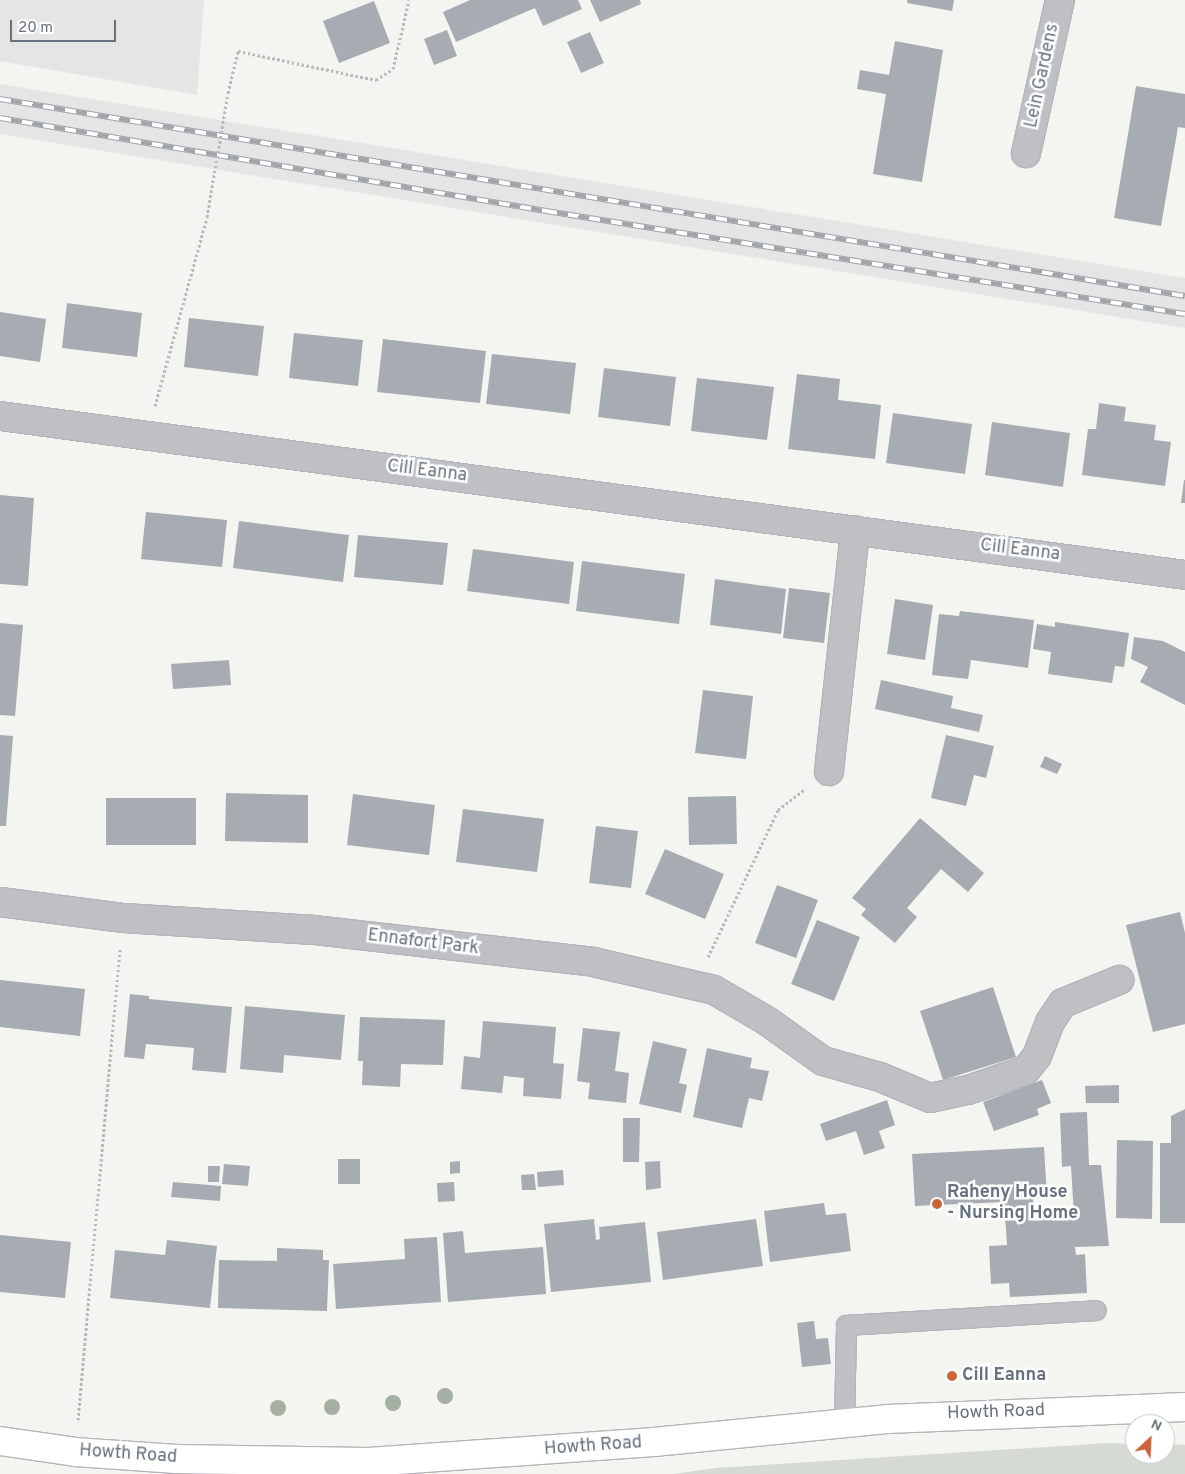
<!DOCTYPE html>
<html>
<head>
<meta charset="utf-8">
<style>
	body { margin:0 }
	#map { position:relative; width:1185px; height:1474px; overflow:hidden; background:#f4f4f1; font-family:Overpass,sans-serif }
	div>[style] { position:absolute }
	.built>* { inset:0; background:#e4e5e4 }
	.green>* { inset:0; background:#d5dad2 }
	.building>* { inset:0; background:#a7acb2 }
	.path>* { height:3px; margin-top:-1.5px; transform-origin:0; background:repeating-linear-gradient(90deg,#b7b9bc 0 2.5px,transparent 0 5px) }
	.roads { filter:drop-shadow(1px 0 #b2b6ba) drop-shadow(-1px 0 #b2b6ba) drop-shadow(0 1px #b2b6ba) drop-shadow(0 -1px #b2b6ba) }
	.service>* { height:19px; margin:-9.5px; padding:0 9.5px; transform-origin:9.5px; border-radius:9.5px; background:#bec0c4 }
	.minor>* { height:28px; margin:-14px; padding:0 14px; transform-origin:14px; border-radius:14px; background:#bec0c4 }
	.secondary>* { height:28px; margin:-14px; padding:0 14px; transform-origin:14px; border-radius:14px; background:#fff }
	.rail>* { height:5.5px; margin-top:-2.75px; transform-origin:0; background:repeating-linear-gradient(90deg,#fff 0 11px,#a1a5aa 0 22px); box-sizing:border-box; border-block:1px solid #a1a5aa }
	.path-bridge>* { height:3px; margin-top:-1.5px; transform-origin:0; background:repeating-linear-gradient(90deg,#b7b9bc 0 2.5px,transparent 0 5px) }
	.trees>* { width:16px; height:16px; margin:-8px; border-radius:50%; background:#a6afa4 }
	.dots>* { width:14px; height:14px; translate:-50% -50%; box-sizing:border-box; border:2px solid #fff; border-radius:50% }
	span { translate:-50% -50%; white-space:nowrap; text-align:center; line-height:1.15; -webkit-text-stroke:5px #fff; paint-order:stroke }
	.street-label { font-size:18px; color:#67727e }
	.poi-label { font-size:18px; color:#67727e; font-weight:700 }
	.left { translate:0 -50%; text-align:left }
	.north { position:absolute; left:1125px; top:1414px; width:50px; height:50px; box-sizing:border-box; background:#fff; border:1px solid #c2c7cb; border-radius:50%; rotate:25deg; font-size:14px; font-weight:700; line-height:20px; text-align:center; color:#67727e }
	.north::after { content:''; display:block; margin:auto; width:18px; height:22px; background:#cb6339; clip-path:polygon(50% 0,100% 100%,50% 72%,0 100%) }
	.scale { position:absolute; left:10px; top:20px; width:106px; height:22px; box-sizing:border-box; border:2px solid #67727e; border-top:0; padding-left:6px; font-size:15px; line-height:18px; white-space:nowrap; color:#67727e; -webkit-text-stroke:4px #fff; paint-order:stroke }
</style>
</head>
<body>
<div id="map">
	<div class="built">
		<i style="clip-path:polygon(0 0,204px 0,197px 95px,0 61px)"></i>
		<i style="clip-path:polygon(0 84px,1185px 278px,1185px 328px,0 134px)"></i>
	</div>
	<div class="green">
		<i style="clip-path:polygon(1110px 1443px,1135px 1444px,1135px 1454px,1165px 1454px,1165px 1444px,1185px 1445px,1185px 1474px,673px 1474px,716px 1468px)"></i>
	</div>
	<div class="building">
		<i style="clip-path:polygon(470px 0,578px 0,582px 9px,543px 26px,535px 8px,456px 42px,443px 12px)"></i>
		<i style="clip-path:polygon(590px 0,640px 0,641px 4px,600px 22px)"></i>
		<i style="clip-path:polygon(907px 0,954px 0,952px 11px,907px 3px)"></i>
		<i style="clip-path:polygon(374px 1px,390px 43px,339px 63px,323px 21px)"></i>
		<i style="clip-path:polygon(447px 30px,457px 56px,434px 65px,424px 39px)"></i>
		<i style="clip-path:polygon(590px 32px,604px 63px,581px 73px,567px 42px)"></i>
		<i style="clip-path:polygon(895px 41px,943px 50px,922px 182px,873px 174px,886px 94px,857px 89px,860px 70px,889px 75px)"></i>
		<i style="clip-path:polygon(1136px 86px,1185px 94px,1185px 128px,1178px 127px,1161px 226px,1114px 218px)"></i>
		<i style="clip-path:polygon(67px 303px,142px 313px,137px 357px,62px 348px)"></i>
		<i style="clip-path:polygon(0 312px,46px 319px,40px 362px,0 356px)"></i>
		<i style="clip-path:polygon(189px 318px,264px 326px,258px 376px,184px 367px)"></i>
		<i style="clip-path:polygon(294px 333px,363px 340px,358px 386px,289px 378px)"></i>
		<i style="clip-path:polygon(383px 339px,486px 351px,480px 403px,377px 392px)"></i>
		<i style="clip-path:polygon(492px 354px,576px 363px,570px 414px,486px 404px)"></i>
		<i style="clip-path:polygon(604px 368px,676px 377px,670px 426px,598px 417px)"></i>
		<i style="clip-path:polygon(797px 374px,840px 379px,838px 400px,881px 405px,875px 459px,788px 449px)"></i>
		<i style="clip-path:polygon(697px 378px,774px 387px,767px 440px,691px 431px)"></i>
		<i style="clip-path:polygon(1099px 403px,1126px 407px,1124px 421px,1156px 425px,1154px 440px,1171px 442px,1165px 486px,1082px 475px,1088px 429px,1096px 429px)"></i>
		<i style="clip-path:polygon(893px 413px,972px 424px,965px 474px,886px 463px)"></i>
		<i style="clip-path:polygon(992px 422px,1070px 433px,1063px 487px,985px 475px)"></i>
		<i style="clip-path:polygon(1184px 480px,1185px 480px,1185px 503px,1181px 503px)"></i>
		<i style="clip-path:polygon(0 495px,34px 498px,28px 586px,0 584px)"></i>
		<i style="clip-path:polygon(146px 512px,227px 520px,222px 567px,141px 559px)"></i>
		<i style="clip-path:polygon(239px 521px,349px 535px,343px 582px,233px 568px)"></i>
		<i style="clip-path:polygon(358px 535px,448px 543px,443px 585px,354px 577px)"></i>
		<i style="clip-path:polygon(473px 549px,574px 562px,569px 604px,467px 591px)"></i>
		<i style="clip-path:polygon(582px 561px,685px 574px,679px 624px,576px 611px)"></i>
		<i style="clip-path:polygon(715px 579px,786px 589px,781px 634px,710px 625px)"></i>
		<i style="clip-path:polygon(789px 588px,830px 593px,824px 643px,783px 638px)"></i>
		<i style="clip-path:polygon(895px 599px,933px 605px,925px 660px,887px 654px)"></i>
		<i style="clip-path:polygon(960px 611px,1034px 620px,1028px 668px,971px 660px,968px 679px,932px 675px,939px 614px,959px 616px)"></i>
		<i style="clip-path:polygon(1055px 622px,1129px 633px,1124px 667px,1115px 666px,1112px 683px,1048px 674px,1051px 652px,1033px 649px,1037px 624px,1055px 627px)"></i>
		<i style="clip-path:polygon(0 623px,23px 625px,15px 716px,0 715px)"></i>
		<i style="clip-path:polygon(1134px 637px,1163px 641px,1185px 652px,1185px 705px,1140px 682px,1148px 667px,1131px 659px)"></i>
		<i style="clip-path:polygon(229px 660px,231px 685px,173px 689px,171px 664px)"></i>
		<i style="clip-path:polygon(881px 680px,953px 696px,951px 708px,983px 715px,979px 732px,875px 709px)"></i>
		<i style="clip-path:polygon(703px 690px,753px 696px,746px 759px,695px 753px)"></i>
		<i style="clip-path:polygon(0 735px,13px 736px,6px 826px,0 826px)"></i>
		<i style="clip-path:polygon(946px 735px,994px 746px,986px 778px,974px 775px,966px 806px,931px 798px)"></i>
		<i style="clip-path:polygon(1045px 756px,1062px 764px,1057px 774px,1040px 767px)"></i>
		<i style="clip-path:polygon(226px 793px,308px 795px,308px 843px,225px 841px)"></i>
		<i style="clip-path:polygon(353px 794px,435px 805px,429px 855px,347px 845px)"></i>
		<i style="clip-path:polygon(736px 796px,737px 844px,689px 845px,688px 797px)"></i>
		<i style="clip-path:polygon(106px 798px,196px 798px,196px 845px,106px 845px)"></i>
		<i style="clip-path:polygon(463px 809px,544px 819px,537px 872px,456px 862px)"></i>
		<i style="clip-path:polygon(920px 818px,984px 873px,968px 892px,941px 869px,907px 908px,917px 917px,895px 943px,861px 915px,866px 909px,852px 898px)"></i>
		<i style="clip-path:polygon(596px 826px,638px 831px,631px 888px,589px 883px)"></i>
		<i style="clip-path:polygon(665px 849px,724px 874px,705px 919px,645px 894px)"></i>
		<i style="clip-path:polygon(777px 885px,818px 900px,796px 958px,755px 943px)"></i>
		<i style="clip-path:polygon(1180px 912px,1185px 933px,1185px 1024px,1153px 1032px,1126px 925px)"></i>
		<i style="clip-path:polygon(817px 920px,860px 937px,834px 1001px,791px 984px)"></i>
		<i style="clip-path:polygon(0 980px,85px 989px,80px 1036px,0 1027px)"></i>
		<i style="clip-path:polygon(993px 987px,1016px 1057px,943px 1080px,920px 1011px)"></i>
		<i style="clip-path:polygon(130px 994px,149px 996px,149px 999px,232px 1007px,226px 1073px,192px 1070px,194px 1048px,146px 1044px,144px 1059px,124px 1057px)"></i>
		<i style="clip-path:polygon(245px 1006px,345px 1015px,341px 1060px,284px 1055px,283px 1073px,240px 1069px)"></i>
		<i style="clip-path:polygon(360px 1017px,445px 1020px,443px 1065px,401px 1064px,400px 1087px,362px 1085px,363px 1061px,358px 1061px)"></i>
		<i style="clip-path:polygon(483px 1021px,556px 1027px,553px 1063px,564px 1064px,561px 1099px,523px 1096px,524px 1078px,504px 1076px,502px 1093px,461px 1089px,464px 1056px,480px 1058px)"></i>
		<i style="clip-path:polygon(583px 1028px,620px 1032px,615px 1071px,629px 1073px,626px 1103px,588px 1099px,590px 1083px,577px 1081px)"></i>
		<i style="clip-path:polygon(653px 1041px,687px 1049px,679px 1083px,687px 1085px,681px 1113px,639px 1104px)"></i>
		<i style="clip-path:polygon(707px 1048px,752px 1058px,750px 1068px,769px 1071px,762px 1101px,749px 1098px,742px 1128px,693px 1117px)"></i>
		<i style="clip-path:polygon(1042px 1080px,1051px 1103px,1037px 1109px,1039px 1115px,994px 1131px,983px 1102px)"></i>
		<i style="clip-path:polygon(1119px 1085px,1119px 1103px,1086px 1103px,1085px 1086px)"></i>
		<i style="clip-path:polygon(887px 1100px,895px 1125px,879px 1131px,885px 1148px,864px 1155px,856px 1131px,826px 1141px,820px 1124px)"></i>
		<i style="clip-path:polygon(1185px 1109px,1185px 1223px,1160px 1223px,1160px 1143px,1171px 1143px,1171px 1116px)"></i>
		<i style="clip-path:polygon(1087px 1112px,1089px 1165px,1101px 1165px,1109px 1246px,1075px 1247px,1076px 1255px,1085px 1254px,1087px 1293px,1010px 1297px,1009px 1283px,991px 1284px,989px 1246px,1007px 1245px,1004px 1202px,915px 1206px,912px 1154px,1044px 1147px,1047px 1197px,1033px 1198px,1034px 1218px,1074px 1216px,1071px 1166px,1062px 1167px,1060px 1113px)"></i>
		<i style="clip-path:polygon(623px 1118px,640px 1118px,639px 1162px,623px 1162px)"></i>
		<i style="clip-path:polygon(1117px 1140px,1153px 1141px,1152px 1219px,1116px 1218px)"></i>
		<i style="clip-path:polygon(338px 1159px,360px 1159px,360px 1184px,338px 1184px)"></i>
		<i style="clip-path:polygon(460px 1161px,460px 1173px,450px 1174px,450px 1162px)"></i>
		<i style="clip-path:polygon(660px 1161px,661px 1188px,646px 1190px,645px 1162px)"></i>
		<i style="clip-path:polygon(224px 1164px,250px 1166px,248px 1186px,222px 1184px)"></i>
		<i style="clip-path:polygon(208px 1166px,220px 1166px,219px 1182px,208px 1182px)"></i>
		<i style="clip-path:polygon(563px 1170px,564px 1185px,538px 1187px,537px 1172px)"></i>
		<i style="clip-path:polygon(534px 1174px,536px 1190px,522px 1190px,521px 1175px)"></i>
		<i style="clip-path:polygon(173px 1182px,221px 1186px,220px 1201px,171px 1197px)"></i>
		<i style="clip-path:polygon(454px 1182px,455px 1201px,438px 1202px,437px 1183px)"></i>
		<i style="clip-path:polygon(824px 1203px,826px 1215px,846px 1213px,851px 1251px,770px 1262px,764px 1211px)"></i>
		<i style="clip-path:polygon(594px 1219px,596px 1240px,600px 1239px,599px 1227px,645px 1222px,651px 1282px,551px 1292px,544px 1224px)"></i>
		<i style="clip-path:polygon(756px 1219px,763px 1266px,663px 1280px,657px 1232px)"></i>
		<i style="clip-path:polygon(463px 1231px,465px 1253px,543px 1247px,546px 1294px,448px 1302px,443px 1233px)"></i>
		<i style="clip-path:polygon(0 1235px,71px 1242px,65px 1298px,0 1292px)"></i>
		<i style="clip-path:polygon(437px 1237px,441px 1302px,336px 1309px,333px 1264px,405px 1259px,404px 1239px)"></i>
		<i style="clip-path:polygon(167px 1240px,217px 1246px,210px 1308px,110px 1298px,115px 1250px,165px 1255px)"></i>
		<i style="clip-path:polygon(277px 1248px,323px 1250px,323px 1260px,329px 1260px,327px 1311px,218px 1308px,219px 1260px,277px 1261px)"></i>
		<i style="clip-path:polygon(814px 1321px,816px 1339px,828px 1338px,831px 1364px,802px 1367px,797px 1323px)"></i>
	</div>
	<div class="path">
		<i style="left:228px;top:93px;width:43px;rotate:-76.6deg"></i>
		<i style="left:238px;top:51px;width:141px;rotate:11.9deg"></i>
		<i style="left:376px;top:80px;width:20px;rotate:-33deg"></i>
		<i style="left:393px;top:69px;width:71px;rotate:-76.9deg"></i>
		<i style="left:155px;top:406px;width:196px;rotate:-74.6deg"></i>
		<i style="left:708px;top:957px;width:163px;rotate:-64.5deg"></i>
		<i style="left:778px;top:810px;width:34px;rotate:-38deg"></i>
		<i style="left:78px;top:1420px;width:473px;rotate:-84.9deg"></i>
	</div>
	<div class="roads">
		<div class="service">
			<i style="left:844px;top:1423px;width:98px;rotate:-88.8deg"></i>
			<i style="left:846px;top:1325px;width:250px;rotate:-3.4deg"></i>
		</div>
		<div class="minor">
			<i style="left:1026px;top:153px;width:157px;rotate:-77.5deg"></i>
			<i style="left:0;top:416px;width:1196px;rotate:7.64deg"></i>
			<i style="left:829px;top:771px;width:242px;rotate:-83.8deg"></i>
			<i style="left:0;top:902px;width:125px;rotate:7.4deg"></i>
			<i style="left:124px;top:918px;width:190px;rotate:3.6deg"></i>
			<i style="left:314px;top:930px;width:281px;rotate:6.5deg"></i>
			<i style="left:593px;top:962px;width:124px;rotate:13deg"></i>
			<i style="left:714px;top:990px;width:61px;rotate:30.3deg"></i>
			<i style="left:767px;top:1021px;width:69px;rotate:35.5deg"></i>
			<i style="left:823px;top:1061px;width:59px;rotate:15.7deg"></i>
			<i style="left:880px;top:1077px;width:54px;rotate:22.8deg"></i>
			<i style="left:930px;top:1098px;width:39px;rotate:-12deg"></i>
			<i style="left:968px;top:1090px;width:61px;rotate:-19deg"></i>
			<i style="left:1026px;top:1070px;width:18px;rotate:-52deg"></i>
			<i style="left:1037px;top:1056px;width:36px;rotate:-69deg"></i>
			<i style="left:1050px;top:1022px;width:23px;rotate:-56deg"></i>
			<i style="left:1063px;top:1003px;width:61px;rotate:-22.3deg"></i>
		</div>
		<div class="secondary">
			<i style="left:0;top:1441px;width:76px;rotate:8.3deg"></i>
			<i style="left:75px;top:1452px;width:102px;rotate:3.9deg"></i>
			<i style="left:177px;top:1459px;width:191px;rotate:0.9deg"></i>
			<i style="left:368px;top:1462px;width:287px;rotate:-4deg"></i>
			<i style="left:654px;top:1442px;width:234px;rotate:-5.6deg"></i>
			<i style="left:887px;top:1419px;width:298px;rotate:-2.3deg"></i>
		</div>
	</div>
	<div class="rail">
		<i style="left:0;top:99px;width:1201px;rotate:9.44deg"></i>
		<i style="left:0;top:118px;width:554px;rotate:9.67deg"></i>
		<i style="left:546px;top:211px;width:647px;rotate:9.16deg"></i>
	</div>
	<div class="path-bridge">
		<i style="left:207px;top:217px;width:126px;rotate:-80.4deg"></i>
	</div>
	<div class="trees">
		<i style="left:445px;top:1396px"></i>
		<i style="left:393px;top:1403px"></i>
		<i style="left:332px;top:1407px"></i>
		<i style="left:278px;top:1408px"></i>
	</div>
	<div class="dots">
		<i style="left:937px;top:1204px;background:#cb6339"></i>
		<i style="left:952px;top:1376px;background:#cb6339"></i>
	</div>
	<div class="street-label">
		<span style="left:1043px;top:76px;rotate:-78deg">Lein Gardens</span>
		<span style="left:427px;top:472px;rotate:7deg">Cill Eanna</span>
		<span style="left:1020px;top:551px;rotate:7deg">Cill Eanna</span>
		<span style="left:423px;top:943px;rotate:7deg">Ennafort Park</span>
		<span style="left:996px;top:1413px;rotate:-2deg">Howth Road</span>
		<span style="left:593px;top:1447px;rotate:-4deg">Howth Road</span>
		<span style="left:128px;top:1455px;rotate:4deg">Howth Road</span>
	</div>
	<div class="poi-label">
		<span class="left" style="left:947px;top:1204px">Raheny House<br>- Nursing Home</span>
		<span class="left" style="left:962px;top:1376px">Cill Eanna</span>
	</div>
	<div class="north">N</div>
	<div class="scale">20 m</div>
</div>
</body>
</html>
